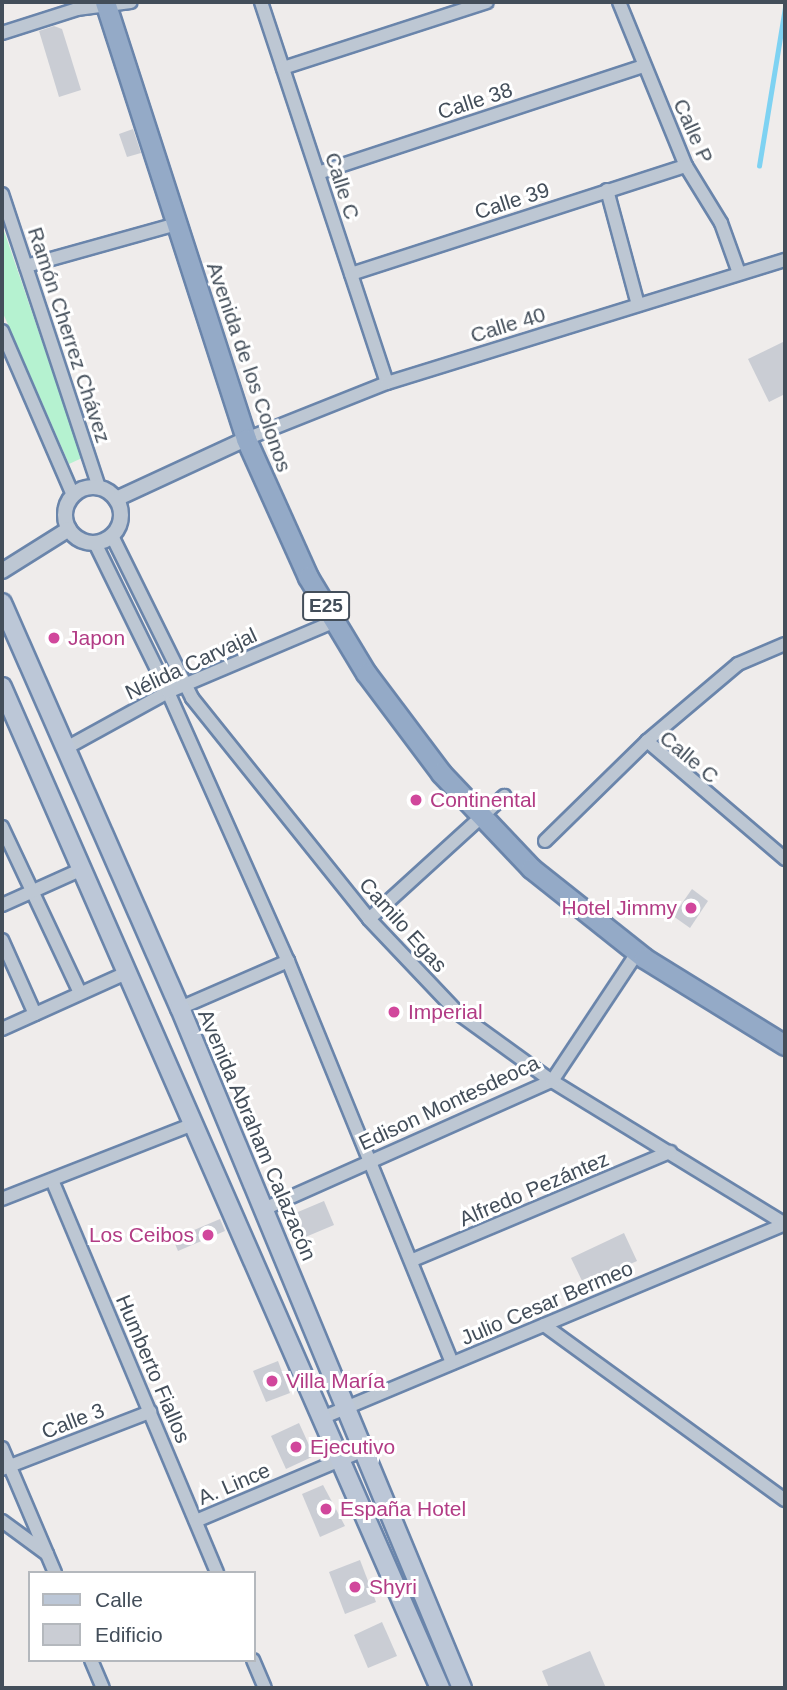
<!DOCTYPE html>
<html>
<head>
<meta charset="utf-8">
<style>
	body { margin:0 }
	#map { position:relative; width:787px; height:1690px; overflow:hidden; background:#efeceb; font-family:Arial,sans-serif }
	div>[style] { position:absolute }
	.green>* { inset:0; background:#b5f2d0 }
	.stream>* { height:4.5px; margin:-2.25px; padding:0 2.25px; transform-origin:2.25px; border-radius:2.25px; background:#7ed2f2 }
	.building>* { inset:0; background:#cacdd4 }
	.roads { filter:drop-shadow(2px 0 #6a85ab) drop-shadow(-2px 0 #6a85ab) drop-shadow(0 2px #6a85ab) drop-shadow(0 -2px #6a85ab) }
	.minor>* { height:12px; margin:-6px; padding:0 6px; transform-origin:6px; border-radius:6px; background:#bdc7d3 }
	.tertiary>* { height:14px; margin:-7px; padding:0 7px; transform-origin:7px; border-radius:7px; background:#bdc7d3 }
	.tertiary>.ring { margin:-7px; padding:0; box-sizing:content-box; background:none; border:14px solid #bdc7d3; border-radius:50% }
	.secondary>* { height:18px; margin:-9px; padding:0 9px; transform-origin:9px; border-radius:9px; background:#bcc7d7 }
	.trunk>* { height:19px; margin:-9.5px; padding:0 9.5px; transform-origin:9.5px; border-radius:9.5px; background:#94aac7 }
	.dots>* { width:19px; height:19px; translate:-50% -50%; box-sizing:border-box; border:4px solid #fff; border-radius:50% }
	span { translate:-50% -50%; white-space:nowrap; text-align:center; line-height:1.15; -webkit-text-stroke:6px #fff; paint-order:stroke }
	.shield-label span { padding:2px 5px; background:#fff; border:2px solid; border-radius:5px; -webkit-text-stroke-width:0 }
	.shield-label { font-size:19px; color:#434e5a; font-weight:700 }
	.street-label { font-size:21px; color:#434e5a }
	.hotel-label { font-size:21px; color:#b23c85 }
	.left { translate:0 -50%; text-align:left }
	.right { translate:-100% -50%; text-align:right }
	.frame { position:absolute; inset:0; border:4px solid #434e5a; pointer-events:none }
	.legend { position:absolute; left:28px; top:1571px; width:228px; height:91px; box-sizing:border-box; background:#fff; border:2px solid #b4b8bd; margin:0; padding:9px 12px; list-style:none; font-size:21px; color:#434e5a }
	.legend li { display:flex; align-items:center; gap:14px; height:35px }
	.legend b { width:35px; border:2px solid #b4b8bd }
</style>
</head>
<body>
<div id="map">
	<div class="green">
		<i style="clip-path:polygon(2px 225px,82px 458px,69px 464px,2px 311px)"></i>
	</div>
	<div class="stream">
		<i style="left:759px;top:166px;width:160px;rotate:-80.7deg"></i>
	</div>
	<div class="building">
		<i style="clip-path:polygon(54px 26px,62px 29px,81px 90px,59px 97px,39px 31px)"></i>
		<i style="clip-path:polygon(133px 129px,141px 153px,127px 157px,119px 134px)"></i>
		<i style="clip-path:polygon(785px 341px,785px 394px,769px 402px,748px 359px)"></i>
		<i style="clip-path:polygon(692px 889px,708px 901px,690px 928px,673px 916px)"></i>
		<i style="clip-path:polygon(324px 1201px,334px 1225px,296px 1241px,286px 1217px)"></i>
		<i style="clip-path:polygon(220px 1219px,225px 1231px,178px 1251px,173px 1239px)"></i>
		<i style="clip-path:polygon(624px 1233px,637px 1261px,584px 1285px,571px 1258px)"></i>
		<i style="clip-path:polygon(278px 1361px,290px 1393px,266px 1402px,253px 1371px)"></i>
		<i style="clip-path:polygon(299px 1423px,314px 1456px,286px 1469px,271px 1436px)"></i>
		<i style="clip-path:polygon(323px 1485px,345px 1526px,320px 1537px,302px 1494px)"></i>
		<i style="clip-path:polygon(360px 1560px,376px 1602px,345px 1614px,329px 1572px)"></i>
		<i style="clip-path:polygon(382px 1622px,397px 1656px,368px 1668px,354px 1635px)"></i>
		<i style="clip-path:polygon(590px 1651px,606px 1688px,549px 1688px,542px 1671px)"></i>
	</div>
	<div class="roads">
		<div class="minor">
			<i style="left:261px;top:2px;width:401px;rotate:71.7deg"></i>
			<i style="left:619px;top:2px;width:177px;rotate:67.8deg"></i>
			<i style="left:686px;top:166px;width:67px;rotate:58.4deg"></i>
			<i style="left:721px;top:223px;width:53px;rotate:70.2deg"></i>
			<i style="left:2px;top:33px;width:79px;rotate:-17.7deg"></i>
			<i style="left:77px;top:9px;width:54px;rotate:-7.4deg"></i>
			<i style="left:283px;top:68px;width:214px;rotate:-17.9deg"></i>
			<i style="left:318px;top:173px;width:343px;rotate:-18.2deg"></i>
			<i style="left:607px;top:190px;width:119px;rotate:74.9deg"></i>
			<i style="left:2px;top:194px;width:310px;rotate:71.7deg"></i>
			<i style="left:26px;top:266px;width:156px;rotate:-15.6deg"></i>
			<i style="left:351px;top:274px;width:352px;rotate:-17.9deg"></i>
			<i style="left:2px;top:331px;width:179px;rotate:66.6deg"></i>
			<i style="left:246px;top:439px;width:152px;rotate:-21.7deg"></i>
			<i style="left:387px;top:383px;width:417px;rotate:-17.2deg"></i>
			<i style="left:112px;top:536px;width:181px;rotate:63.7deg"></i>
			<i style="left:192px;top:698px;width:283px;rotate:51.3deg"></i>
			<i style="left:369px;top:919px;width:131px;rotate:46.5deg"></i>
			<i style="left:459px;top:1014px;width:115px;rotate:35.8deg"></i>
			<i style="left:552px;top:1081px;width:273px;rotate:31.5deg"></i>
			<i style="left:95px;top:543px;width:166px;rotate:63.9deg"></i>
			<i style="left:168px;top:692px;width:295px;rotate:66deg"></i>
			<i style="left:288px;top:961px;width:434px;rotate:67.8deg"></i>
			<i style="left:647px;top:741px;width:119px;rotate:-40.2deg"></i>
			<i style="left:738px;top:664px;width:51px;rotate:-23.1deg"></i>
			<i style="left:66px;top:748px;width:116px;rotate:-28.8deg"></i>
			<i style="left:168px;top:692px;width:181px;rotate:-23deg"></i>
			<i style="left:2px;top:827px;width:183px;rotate:64.8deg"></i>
			<i style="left:545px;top:841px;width:143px;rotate:-44.4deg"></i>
			<i style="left:647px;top:741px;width:182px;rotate:40.5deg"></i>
			<i style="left:2px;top:905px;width:88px;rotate:-24.2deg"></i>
			<i style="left:369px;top:919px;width:183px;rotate:-42.3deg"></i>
			<i style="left:2px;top:940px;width:81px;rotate:66deg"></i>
			<i style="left:180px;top:1008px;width:118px;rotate:-23.5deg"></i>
			<i style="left:2px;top:1029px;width:138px;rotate:-24.3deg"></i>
			<i style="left:52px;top:1180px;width:426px;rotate:67.2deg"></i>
			<i style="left:2px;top:1199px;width:205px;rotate:-21.4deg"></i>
			<i style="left:264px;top:1209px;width:315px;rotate:-24deg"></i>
			<i style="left:552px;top:1081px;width:154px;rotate:-56.4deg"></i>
			<i style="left:413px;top:1260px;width:279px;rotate:-22.8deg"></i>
			<i style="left:544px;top:1325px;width:298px;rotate:36deg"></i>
			<i style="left:324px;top:1417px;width:500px;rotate:-22.7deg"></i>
			<i style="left:2px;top:1448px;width:136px;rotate:67deg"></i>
			<i style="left:2px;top:1469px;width:159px;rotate:-21.1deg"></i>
			<i style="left:2px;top:1521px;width:56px;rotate:36.3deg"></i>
			<i style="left:196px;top:1521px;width:182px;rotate:-22.9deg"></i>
			<i style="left:91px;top:1660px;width:30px;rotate:67deg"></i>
			<i style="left:253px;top:1660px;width:30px;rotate:67deg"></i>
		</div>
		<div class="tertiary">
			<i class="ring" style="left:65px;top:487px;width:42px;height:42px"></i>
			<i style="left:116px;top:499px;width:143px;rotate:-24.8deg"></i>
			<i style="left:2px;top:571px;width:79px;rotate:-32.1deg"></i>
		</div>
		<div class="secondary">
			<i style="left:2px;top:603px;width:442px;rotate:66.3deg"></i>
			<i style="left:180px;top:1008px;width:736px;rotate:67.48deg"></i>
			<i style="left:2px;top:687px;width:1093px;rotate:66.37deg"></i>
		</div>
		<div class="trunk">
			<i style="left:105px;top:2px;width:459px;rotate:72.1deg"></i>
			<i style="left:246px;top:439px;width:151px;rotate:65.8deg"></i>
			<i style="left:308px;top:577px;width:112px;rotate:58.9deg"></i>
			<i style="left:366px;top:673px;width:125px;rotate:53.1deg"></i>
			<i style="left:441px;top:773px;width:131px;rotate:46.5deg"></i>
			<i style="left:531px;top:868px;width:144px;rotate:38.5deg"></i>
			<i style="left:644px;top:958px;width:166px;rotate:31.7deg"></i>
		</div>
	</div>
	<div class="dots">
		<i style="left:54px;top:638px;background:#d1479c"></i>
		<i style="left:416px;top:800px;background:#d1479c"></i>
		<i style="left:691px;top:908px;background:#d1479c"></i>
		<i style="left:394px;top:1012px;background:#d1479c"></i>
		<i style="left:208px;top:1235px;background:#d1479c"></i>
		<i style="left:272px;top:1381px;background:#d1479c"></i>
		<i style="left:296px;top:1447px;background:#d1479c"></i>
		<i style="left:326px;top:1509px;background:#d1479c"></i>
		<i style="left:355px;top:1587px;background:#d1479c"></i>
	</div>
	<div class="shield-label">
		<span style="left:326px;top:606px">E25</span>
	</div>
	<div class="street-label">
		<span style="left:475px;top:101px;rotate:-18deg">Calle 38</span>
		<span style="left:693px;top:131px;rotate:66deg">Calle P</span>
		<span style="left:342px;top:186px;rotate:72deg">Calle C</span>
		<span style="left:512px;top:201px;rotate:-18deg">Calle 39</span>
		<span style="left:508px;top:325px;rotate:-17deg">Calle 40</span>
		<span style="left:69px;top:335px;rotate:72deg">Ramón Cherrez Chávez</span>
		<span style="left:249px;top:367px;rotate:71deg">Avenida de los Colonos</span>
		<span style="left:191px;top:664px;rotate:-25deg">Nélida Carvajal</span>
		<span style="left:689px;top:757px;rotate:40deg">Calle C</span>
		<span style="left:403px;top:925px;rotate:48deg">Camilo Egas</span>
		<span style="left:449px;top:1103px;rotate:-25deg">Edison Montesdeoca</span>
		<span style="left:257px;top:1135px;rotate:67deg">Avenida Abraham Calazacón</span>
		<span style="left:534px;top:1189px;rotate:-23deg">Alfredo Pezántez</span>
		<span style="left:547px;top:1303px;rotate:-23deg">Julio Cesar Bermeo</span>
		<span style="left:153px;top:1369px;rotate:67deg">Humberto Fiallos</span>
		<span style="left:73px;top:1421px;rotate:-21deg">Calle 3</span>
		<span style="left:234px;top:1484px;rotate:-23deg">A. Lince</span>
	</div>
	<div class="hotel-label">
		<span class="left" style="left:68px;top:638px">Japon</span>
		<span class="left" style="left:430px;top:800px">Continental</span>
		<span class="right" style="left:677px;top:908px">Hotel Jimmy</span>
		<span class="left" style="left:408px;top:1012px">Imperial</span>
		<span class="right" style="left:194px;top:1235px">Los Ceibos</span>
		<span class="left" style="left:286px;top:1381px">Villa María</span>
		<span class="left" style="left:310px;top:1447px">Ejecutivo</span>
		<span class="left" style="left:340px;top:1509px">España Hotel</span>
		<span class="left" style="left:369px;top:1587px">Shyri</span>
	</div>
	<div class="frame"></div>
	<ul class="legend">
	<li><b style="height:9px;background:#bcc7d7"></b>Calle</li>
	<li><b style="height:19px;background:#cacdd4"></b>Edificio</li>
	</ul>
</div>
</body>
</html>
